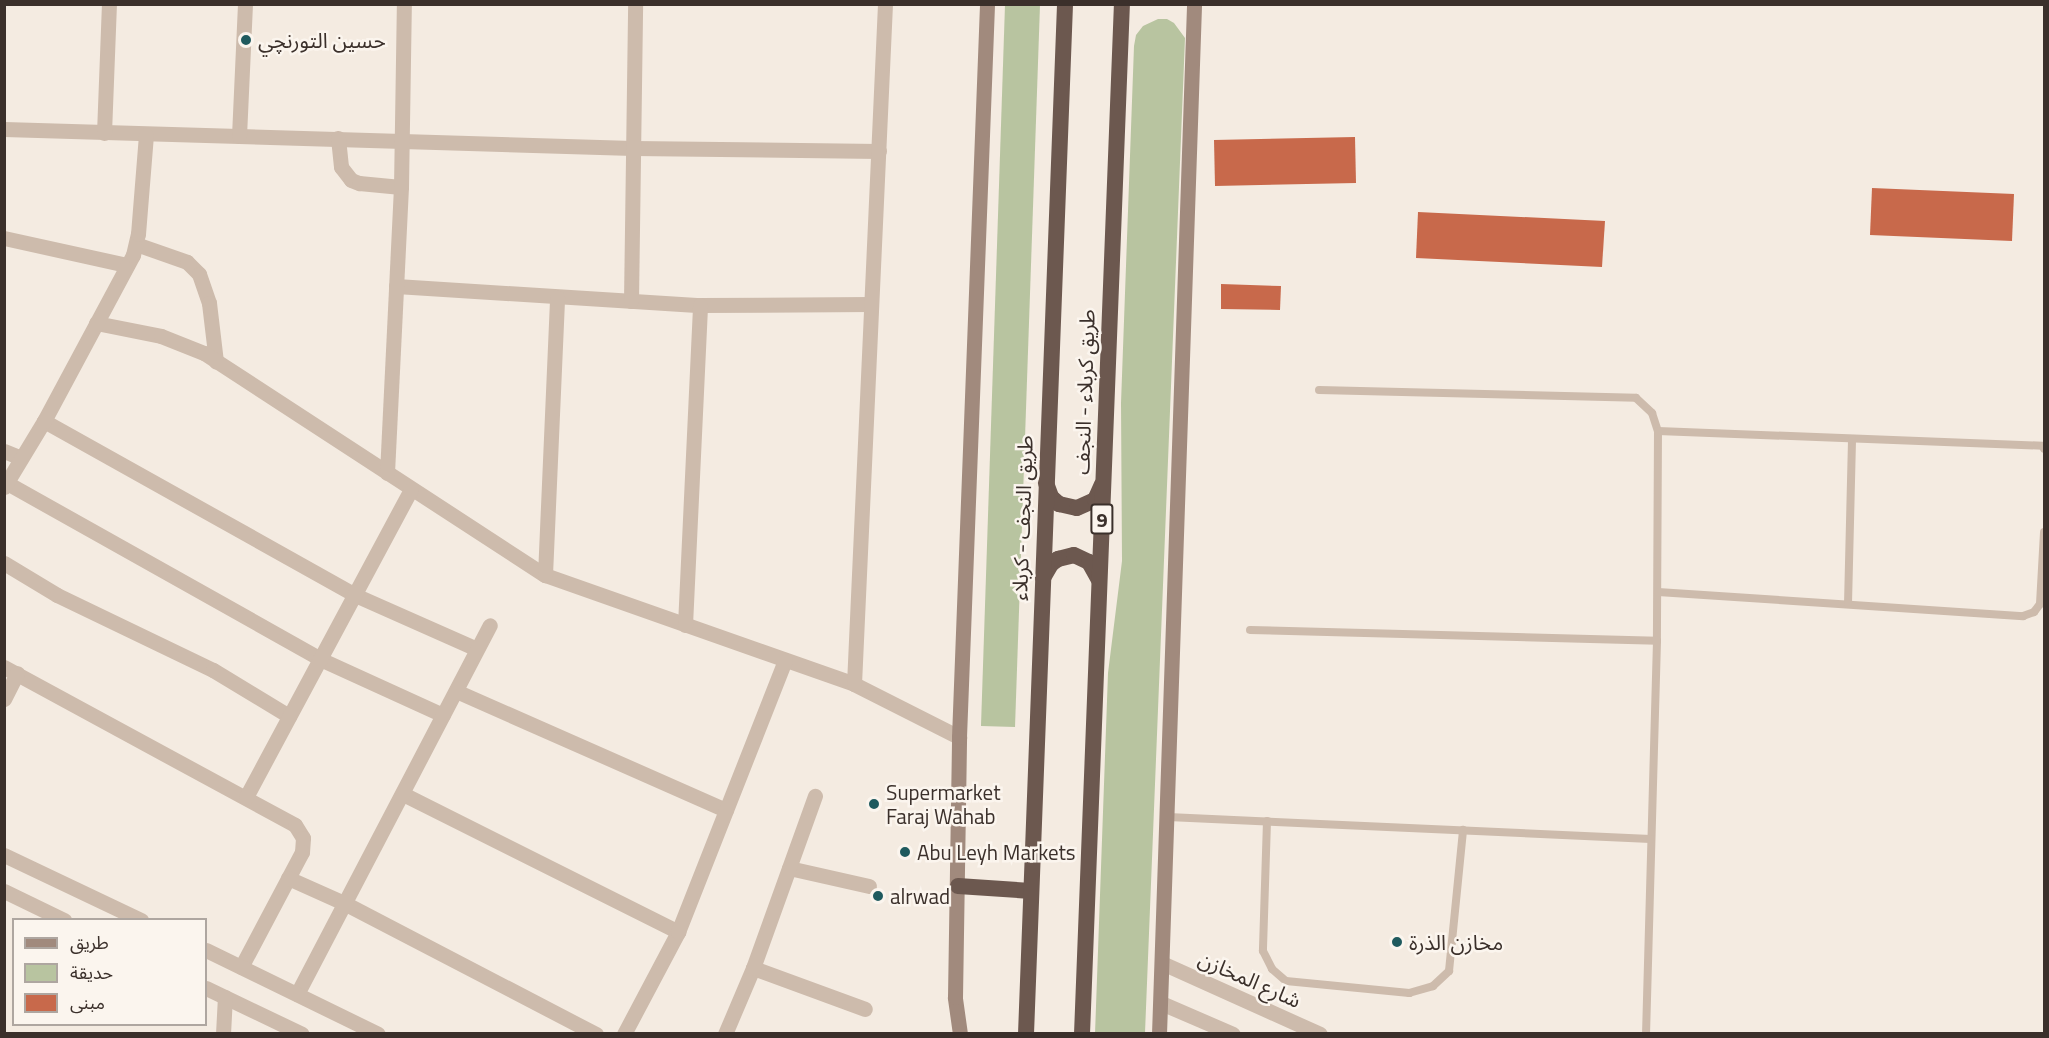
<!DOCTYPE html>
<html>
<head>
<meta charset="utf-8">
<style>
	body { margin:0 }
	#map { position:relative; width:2049px; height:1038px; overflow:hidden; background:#f4ebe1; font-family:"Titillium Web","Noto Sans Arabic",sans-serif }
	div>[style] { position:absolute }
	.green>* { inset:0; background:#b8c4a0 }
	.building>* { inset:0; background:#c8694b }
	.service>* { height:8px; margin:-4px; padding:0 4px; transform-origin:4px; border-radius:4px; background:#cdbbac }
	.minor>* { height:15px; margin:-7.5px; padding:0 7.5px; transform-origin:7.5px; border-radius:7.5px; background:#cdbbac }
	.tertiary>* { height:15px; margin:-7.5px; padding:0 7.5px; transform-origin:7.5px; border-radius:7.5px; background:#cdbbac }
	.secondary>* { height:15px; margin:-7.5px; padding:0 7.5px; transform-origin:7.5px; border-radius:7.5px; background:#a18a7d }
	.trunk>* { height:16px; margin:-8px; padding:0 8px; transform-origin:8px; border-radius:8px; background:#6c584f }
	.dots>* { width:16px; height:16px; translate:-50% -50%; box-sizing:border-box; border:3px solid #fbf5ee; border-radius:50% }
	span { translate:-50% -50%; white-space:nowrap; text-align:center; line-height:1.15; -webkit-text-stroke:5px #fbf5ee; paint-order:stroke }
	.shield-label span { padding:2px 4px; background:#fbf5ee; border:2px solid; border-radius:4px; -webkit-text-stroke-width:0 }
	.shield-label { font-size:20px; color:#3b302b; font-weight:700 }
	.poi-label { font-size:21px; color:#3b302b }
	.left { translate:0 -50%; text-align:left }
	.street-label { font-size:21px; color:#3b302b }
	.frame { position:absolute; inset:0; border:6px solid #3b302b; pointer-events:none }
	.legend { position:absolute; left:12px; top:918px; width:195px; height:108px; box-sizing:border-box; background:#fbf5ee; border:2px solid #aea6a0; margin:0; padding:8px 10px; list-style:none; font-size:18px; color:#3b302b }
	.legend li { display:flex; align-items:center; gap:12px; height:30px }
	.legend b { width:30px; border:2px solid #aea6a0 }
</style>
</head>
<body>
<div id="map">
	<div class="green">
		<i style="clip-path:polygon(1005px 5px,1040px 5px,1015px 727px,981px 726px)"></i>
		<i style="clip-path:polygon(1158px 19px,1167px 19px,1174px 23px,1185px 38px,1145px 1033px,1095px 1034px,1108px 673px,1122px 561px,1121px 403px,1134px 46px,1136px 35px,1143px 26px)"></i>
	</div>
	<div class="building">
		<i style="clip-path:polygon(1355px 137px,1356px 183px,1215px 186px,1214px 140px)"></i>
		<i style="clip-path:polygon(1872px 188px,2014px 194px,2012px 241px,1870px 235px)"></i>
		<i style="clip-path:polygon(1418px 212px,1605px 221px,1602px 267px,1416px 258px)"></i>
		<i style="clip-path:polygon(1221px 284px,1281px 286px,1280px 310px,1221px 309px)"></i>
	</div>
	<div class="service">
		<i style="left:1319px;top:390px;width:317px;rotate:1.4deg"></i>
		<i style="left:1636px;top:398px;width:22px;rotate:43deg"></i>
		<i style="left:1652px;top:413px;width:19px;rotate:72deg"></i>
		<i style="left:1658px;top:431px;width:210px;rotate:90.3deg"></i>
		<i style="left:1657px;top:641px;width:393px;rotate:91.6deg"></i>
		<i style="left:1658px;top:431px;width:385px;rotate:2.2deg"></i>
		<i style="left:2043px;top:446px;width:3px;rotate:72deg"></i>
		<i style="left:1658px;top:592px;width:366px;rotate:3.8deg"></i>
		<i style="left:2023px;top:616px;width:12px;rotate:-20deg"></i>
		<i style="left:2034px;top:612px;width:10px;rotate:-53deg"></i>
		<i style="left:2040px;top:604px;width:72px;rotate:-86.8deg"></i>
		<i style="left:1848px;top:604px;width:165px;rotate:-88.6deg"></i>
		<i style="left:1250px;top:630px;width:407px;rotate:1.5deg"></i>
		<i style="left:1168px;top:817px;width:483px;rotate:2.6deg"></i>
		<i style="left:1267px;top:821px;width:130px;rotate:91.8deg"></i>
		<i style="left:1263px;top:951px;width:20px;rotate:63deg"></i>
		<i style="left:1272px;top:969px;width:18px;rotate:41deg"></i>
		<i style="left:1286px;top:981px;width:124px;rotate:5.6deg"></i>
		<i style="left:1409px;top:993px;width:25px;rotate:-16deg"></i>
		<i style="left:1433px;top:986px;width:22px;rotate:-43deg"></i>
		<i style="left:1449px;top:971px;width:142px;rotate:-84.3deg"></i>
	</div>
	<div class="minor">
		<i style="left:4px;top:129px;width:629px;rotate:1.73deg"></i>
		<i style="left:633px;top:148px;width:246px;rotate:0.7deg"></i>
		<i style="left:104px;top:133px;width:129px;rotate:-87.8deg"></i>
		<i style="left:239px;top:136px;width:132px;rotate:-87.4deg"></i>
		<i style="left:338px;top:138px;width:29px;rotate:84deg"></i>
		<i style="left:341px;top:167px;width:16px;rotate:52deg"></i>
		<i style="left:351px;top:180px;width:9px;rotate:21deg"></i>
		<i style="left:359px;top:183px;width:42px;rotate:5.4deg"></i>
		<i style="left:4px;top:238px;width:126px;rotate:12.4deg"></i>
		<i style="left:136px;top:244px;width:54px;rotate:19.4deg"></i>
		<i style="left:187px;top:262px;width:17px;rotate:45deg"></i>
		<i style="left:199px;top:274px;width:31px;rotate:71deg"></i>
		<i style="left:209px;top:303px;width:59px;rotate:83.2deg"></i>
		<i style="left:396px;top:286px;width:305px;rotate:3.6deg"></i>
		<i style="left:700px;top:305px;width:171px;rotate:-0.3deg"></i>
		<i style="left:631px;top:301px;width:297px;rotate:-89.2deg"></i>
		<i style="left:96px;top:323px;width:66px;rotate:11.3deg"></i>
		<i style="left:161px;top:336px;width:46px;rotate:21.6deg"></i>
		<i style="left:204px;top:353px;width:407px;rotate:33.1deg"></i>
		<i style="left:545px;top:575px;width:328px;rotate:19.4deg"></i>
		<i style="left:854px;top:684px;width:118px;rotate:26.8deg"></i>
		<i style="left:44px;top:421px;width:356px;rotate:29.2deg"></i>
		<i style="left:355px;top:595px;width:133px;rotate:23.9deg"></i>
		<i style="left:4px;top:451px;width:18px;rotate:22deg"></i>
		<i style="left:387px;top:473px;width:286px;rotate:-87.2deg"></i>
		<i style="left:401px;top:187px;width:183px;rotate:-89.1deg"></i>
		<i style="left:7px;top:483px;width:359px;rotate:29.3deg"></i>
		<i style="left:320px;top:659px;width:135px;rotate:24.5deg"></i>
		<i style="left:4px;top:487px;width:77px;rotate:-58.8deg"></i>
		<i style="left:44px;top:421px;width:188px;rotate:-61.8deg"></i>
		<i style="left:133px;top:255px;width:22px;rotate:-77deg"></i>
		<i style="left:138px;top:234px;width:99px;rotate:-85.4deg"></i>
		<i style="left:4px;top:563px;width:62px;rotate:31.1deg"></i>
		<i style="left:57px;top:595px;width:173px;rotate:25.7deg"></i>
		<i style="left:213px;top:670px;width:89px;rotate:31.2deg"></i>
		<i style="left:545px;top:575px;width:278px;rotate:-87.5deg"></i>
		<i style="left:685px;top:625px;width:320px;rotate:-87.3deg"></i>
		<i style="left:4px;top:667px;width:331px;rotate:28.5deg"></i>
		<i style="left:295px;top:825px;width:15px;rotate:58deg"></i>
		<i style="left:303px;top:838px;width:14px;rotate:94deg"></i>
		<i style="left:302px;top:852px;width:130px;rotate:117.9deg"></i>
		<i style="left:854px;top:684px;width:681px;rotate:-87.39deg"></i>
		<i style="left:456px;top:691px;width:295px;rotate:23.8deg"></i>
		<i style="left:4px;top:699px;width:29px;rotate:-63deg"></i>
		<i style="left:403px;top:794px;width:308px;rotate:26.6deg"></i>
		<i style="left:246px;top:797px;width:349px;rotate:-61.8deg"></i>
		<i style="left:789px;top:868px;width:82px;rotate:12.7deg"></i>
		<i style="left:288px;top:878px;width:64px;rotate:24.1deg"></i>
		<i style="left:346px;top:904px;width:282px;rotate:27.5deg"></i>
		<i style="left:753px;top:968px;width:119px;rotate:20.1deg"></i>
		<i style="left:297px;top:994px;width:416px;rotate:-62.4deg"></i>
		<i style="left:624px;top:1034px;width:115px;rotate:-62.1deg"></i>
		<i style="left:678px;top:932px;width:292px;rotate:-68.5deg"></i>
		<i style="left:725px;top:1034px;width:72px;rotate:-67deg"></i>
		<i style="left:753px;top:968px;width:183px;rotate:-70.2deg"></i>
	</div>
	<div class="tertiary">
		<i style="left:4px;top:855px;width:152px;rotate:25.4deg"></i>
		<i style="left:4px;top:891px;width:67px;rotate:25.8deg"></i>
		<i style="left:206px;top:950px;width:191px;rotate:26deg"></i>
		<i style="left:1162px;top:963px;width:173px;rotate:24.2deg"></i>
		<i style="left:206px;top:988px;width:106px;rotate:25.6deg"></i>
		<i style="left:1161px;top:1003px;width:78px;rotate:23.3deg"></i>
		<i style="left:223px;top:1034px;width:37px;rotate:-87deg"></i>
	</div>
	<div class="secondary">
		<i style="left:960px;top:1034px;width:37px;rotate:-98deg"></i>
		<i style="left:955px;top:997px;width:260px;rotate:-89.1deg"></i>
		<i style="left:959px;top:737px;width:734px;rotate:-87.81deg"></i>
		<i style="left:1159px;top:1034px;width:1031px;rotate:-88.05deg"></i>
	</div>
	<div class="trunk">
		<i style="left:1046px;top:483px;width:15px;rotate:70deg"></i>
		<i style="left:1051px;top:497px;width:11px;rotate:41deg"></i>
		<i style="left:1059px;top:504px;width:18px;rotate:13deg"></i>
		<i style="left:1077px;top:508px;width:20px;rotate:-24deg"></i>
		<i style="left:1095px;top:500px;width:17px;rotate:-66deg"></i>
		<i style="left:1043px;top:578px;width:16px;rotate:-60deg"></i>
		<i style="left:1051px;top:564px;width:9px;rotate:-36deg"></i>
		<i style="left:1058px;top:559px;width:16px;rotate:-14deg"></i>
		<i style="left:1074px;top:555px;width:17px;rotate:25deg"></i>
		<i style="left:1089px;top:562px;width:21px;rotate:61deg"></i>
		<i style="left:958px;top:886px;width:73px;rotate:3.9deg"></i>
		<i style="left:1026px;top:1034px;width:1031px;rotate:-87.83deg"></i>
		<i style="left:1082px;top:1034px;width:1031px;rotate:-87.78deg"></i>
	</div>
	<div class="dots">
		<i style="left:246px;top:40px;background:#1f5a5e"></i>
		<i style="left:874px;top:804px;background:#1f5a5e"></i>
		<i style="left:905px;top:852px;background:#1f5a5e"></i>
		<i style="left:878px;top:896px;background:#1f5a5e"></i>
		<i style="left:1397px;top:942px;background:#1f5a5e"></i>
	</div>
	<div class="shield-label">
		<span style="left:1102px;top:519px">9</span>
	</div>
	<div class="poi-label">
		<span class="left" style="left:258px;top:40px">حسين التورنچي</span>
		<span class="left" style="left:886px;top:804px">Supermarket<br>Faraj Wahab</span>
		<span class="left" style="left:917px;top:852px">Abu Leyh Markets</span>
		<span class="left" style="left:890px;top:896px">alrwad</span>
		<span class="left" style="left:1409px;top:942px">مخازن الذرة</span>
	</div>
	<div class="street-label">
		<span style="left:1084px;top:392px;rotate:-88deg">طريق كربلاء - النجف</span>
		<span style="left:1022px;top:518px;rotate:-88deg">طريق النجف - كربلاء</span>
		<span style="left:1250px;top:979px;rotate:24deg">شارع المخازن</span>
	</div>
	<div class="frame"></div>
	<ul class="legend">
	<li><b style="height:8px;background:#a18a7d"></b>طريق</li>
	<li><b style="height:16px;background:#b8c4a0"></b>حديقة</li>
	<li><b style="height:16px;background:#c8694b"></b>مبنى</li>
	</ul>
</div>
</body>
</html>
